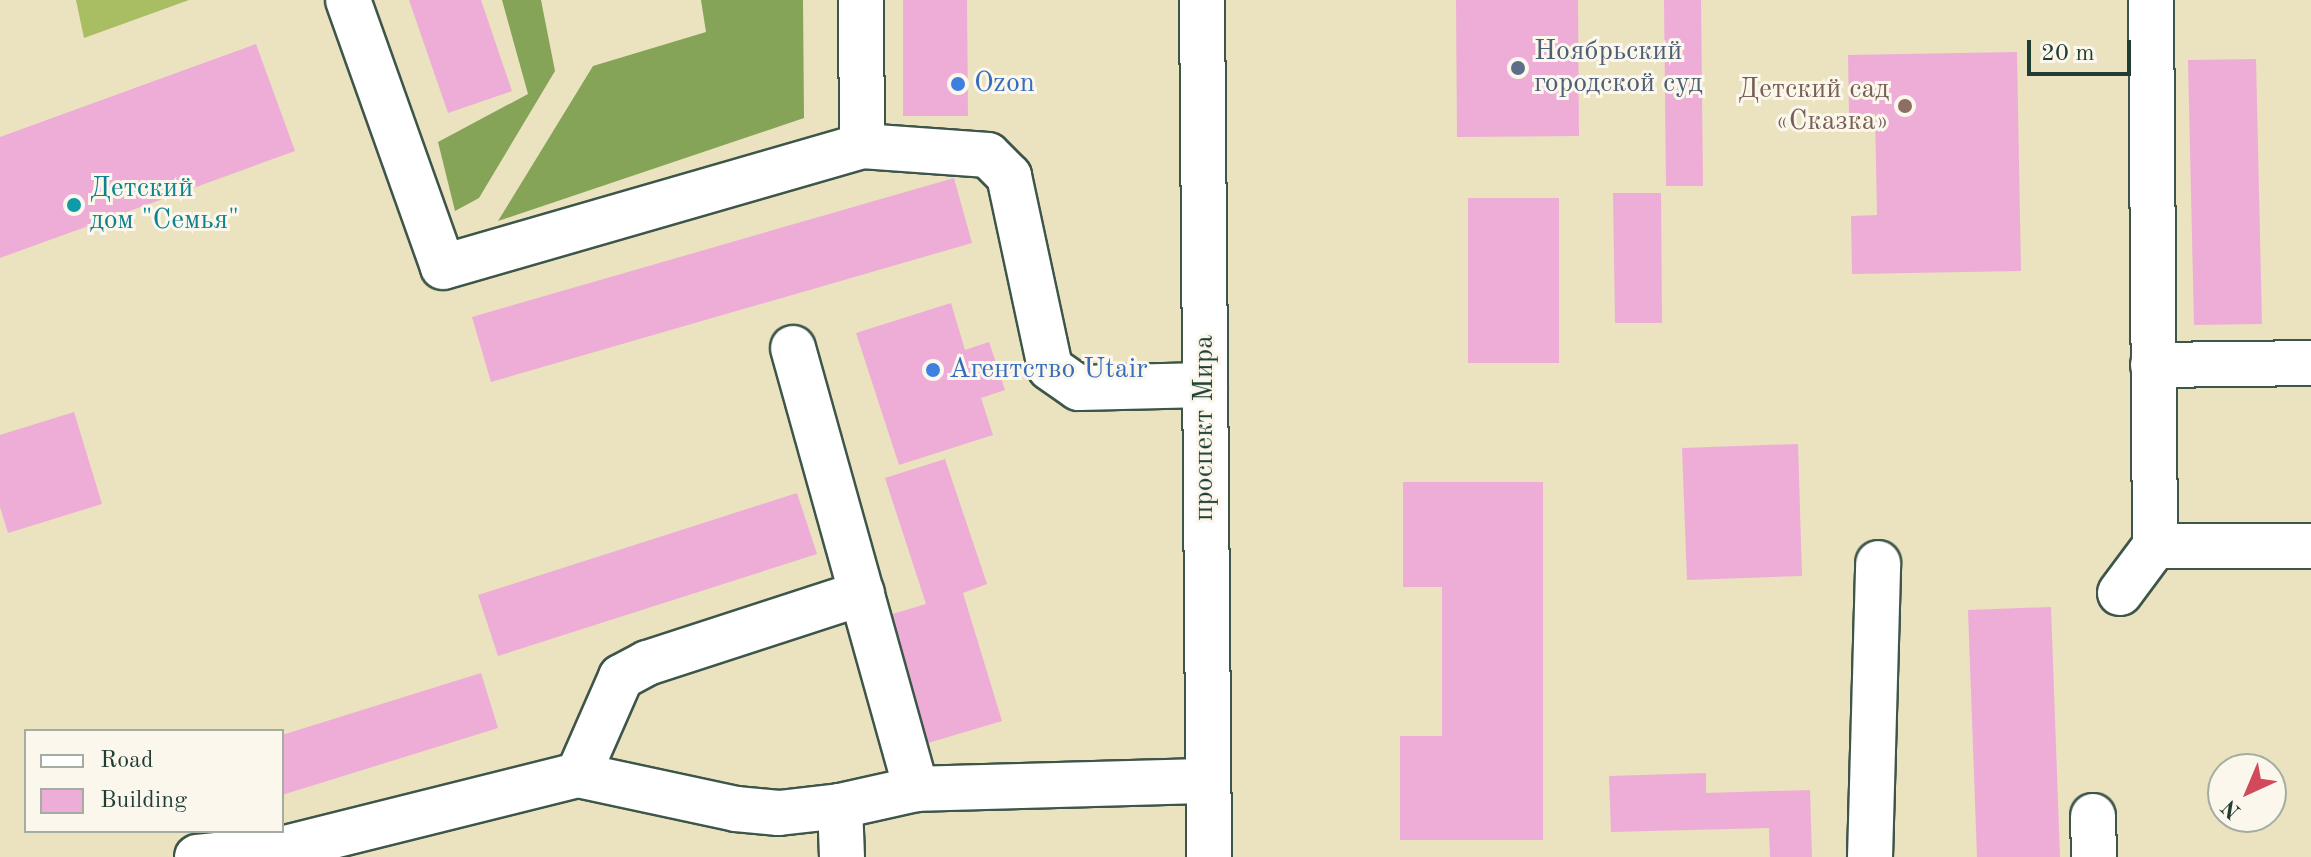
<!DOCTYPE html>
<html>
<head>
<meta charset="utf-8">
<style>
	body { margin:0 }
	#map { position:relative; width:2311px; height:857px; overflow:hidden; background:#ebe2c0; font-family:"Old Standard TT",serif }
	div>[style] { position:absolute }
	.green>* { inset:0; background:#a9bd62 }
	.forest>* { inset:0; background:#86a458 }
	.building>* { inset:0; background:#edadd7 }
	.roads { filter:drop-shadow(2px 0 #3e5649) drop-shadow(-2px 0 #3e5649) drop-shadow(0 2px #3e5649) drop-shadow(0 -2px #3e5649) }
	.minor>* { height:44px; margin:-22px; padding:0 22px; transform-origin:22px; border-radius:22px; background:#fff }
	.major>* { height:44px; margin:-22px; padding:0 22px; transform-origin:22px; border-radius:22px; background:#fff }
	.dots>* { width:22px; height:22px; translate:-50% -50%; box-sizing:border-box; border:4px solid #fbf7ec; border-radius:50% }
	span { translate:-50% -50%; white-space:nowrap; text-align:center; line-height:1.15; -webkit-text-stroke:6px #fbf7ec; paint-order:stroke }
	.service-label { font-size:28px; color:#4e5e75 }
	.left { translate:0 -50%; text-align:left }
	.shop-label { font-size:28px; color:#366cbe }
	.education-label { font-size:28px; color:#785e54 }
	.right { translate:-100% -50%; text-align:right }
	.culture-label { font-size:28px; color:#0d838f }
	.street-label { font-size:28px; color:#1f3d34 }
	.legend { position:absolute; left:24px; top:729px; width:260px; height:104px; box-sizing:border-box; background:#fbf7ec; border:2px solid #a3ada2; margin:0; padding:10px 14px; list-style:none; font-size:24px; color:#1f3d34 }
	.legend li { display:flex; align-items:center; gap:16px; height:40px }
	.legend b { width:40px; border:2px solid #a3ada2 }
	.north { position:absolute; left:2207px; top:753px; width:80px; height:80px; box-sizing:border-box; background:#fbf7ec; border:2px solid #a3ada2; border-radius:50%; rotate:224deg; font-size:22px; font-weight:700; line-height:32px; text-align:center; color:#1f3d34 }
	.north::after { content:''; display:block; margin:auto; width:28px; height:36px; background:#d1495b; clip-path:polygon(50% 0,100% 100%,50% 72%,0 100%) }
	.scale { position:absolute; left:2027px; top:40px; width:104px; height:36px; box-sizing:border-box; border:4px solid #1f3d34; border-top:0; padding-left:10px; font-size:24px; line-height:28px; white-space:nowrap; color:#1f3d34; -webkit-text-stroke:6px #fbf7ec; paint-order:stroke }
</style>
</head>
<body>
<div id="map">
	<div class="green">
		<i style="clip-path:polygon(76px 0,189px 0,84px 38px)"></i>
	</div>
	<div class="forest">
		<i style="clip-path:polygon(502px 0,541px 0,555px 71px,479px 198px,455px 211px,438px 142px,528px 94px)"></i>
		<i style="clip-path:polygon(701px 0,803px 0,804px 118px,498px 221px,593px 66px,706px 32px)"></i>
	</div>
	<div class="building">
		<i style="clip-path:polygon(409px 0,481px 0,512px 91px,448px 113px)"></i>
		<i style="clip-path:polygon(903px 0,967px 0,968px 116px,903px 116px)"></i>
		<i style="clip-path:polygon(1456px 0,1578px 0,1579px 136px,1457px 137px)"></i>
		<i style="clip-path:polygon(1664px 0,1701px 0,1703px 186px,1666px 186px)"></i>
		<i style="clip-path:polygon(256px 44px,295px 151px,0 258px,0 137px)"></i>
		<i style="clip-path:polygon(2017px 52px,2021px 271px,1852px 274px,1851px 216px,1877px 215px,1875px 114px,1849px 115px,1848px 55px)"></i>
		<i style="clip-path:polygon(2256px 59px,2262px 324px,2194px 325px,2188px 60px)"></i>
		<i style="clip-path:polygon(954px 178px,972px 243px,491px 382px,472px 317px)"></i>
		<i style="clip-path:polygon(1613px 193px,1661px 193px,1662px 323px,1615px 323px)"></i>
		<i style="clip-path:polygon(1468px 198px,1559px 198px,1559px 363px,1468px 363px)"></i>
		<i style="clip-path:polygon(951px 303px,965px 350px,989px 342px,1005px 390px,981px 398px,993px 435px,899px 465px,856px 333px)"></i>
		<i style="clip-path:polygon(74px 412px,102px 504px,8px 533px,0 507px,0 435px)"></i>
		<i style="clip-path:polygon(1798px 444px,1802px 576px,1687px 580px,1682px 448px)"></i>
		<i style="clip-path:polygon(945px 459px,987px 584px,963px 593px,1002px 721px,928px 743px,889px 615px,926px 604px,885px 478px)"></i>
		<i style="clip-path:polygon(1403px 482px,1543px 482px,1543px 840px,1400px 840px,1400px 736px,1442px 736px,1442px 587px,1403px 587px)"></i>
		<i style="clip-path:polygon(797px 493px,817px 554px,498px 656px,478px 595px)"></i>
		<i style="clip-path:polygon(2051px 607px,2060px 857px,1977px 857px,1968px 610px)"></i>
		<i style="clip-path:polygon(481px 673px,498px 728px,282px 795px,282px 735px)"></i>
		<i style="clip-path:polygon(1706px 773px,1706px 793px,1810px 790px,1812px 857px,1770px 857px,1769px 828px,1611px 832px,1609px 776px)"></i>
	</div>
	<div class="roads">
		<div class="minor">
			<i style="left:348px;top:0;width:283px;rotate:70.4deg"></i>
			<i style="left:443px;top:267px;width:436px;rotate:-16.1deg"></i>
			<i style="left:862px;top:146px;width:146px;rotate:-90.4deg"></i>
			<i style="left:862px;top:146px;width:126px;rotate:4.1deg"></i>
			<i style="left:988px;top:155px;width:30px;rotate:45deg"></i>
			<i style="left:1009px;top:176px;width:196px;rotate:77.9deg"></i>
			<i style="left:1050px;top:368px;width:35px;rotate:35deg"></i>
			<i style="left:1079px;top:388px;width:126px;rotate:-1.4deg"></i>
			<i style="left:793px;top:348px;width:458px;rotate:74.4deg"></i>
			<i style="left:2153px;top:365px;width:158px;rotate:-0.7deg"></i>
			<i style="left:2155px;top:546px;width:156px"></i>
			<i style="left:2120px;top:593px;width:59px;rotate:-53.3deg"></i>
			<i style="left:2155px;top:546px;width:546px;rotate:-90.42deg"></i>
			<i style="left:578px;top:775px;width:162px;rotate:12.1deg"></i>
			<i style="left:736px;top:809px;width:43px;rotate:5.3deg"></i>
			<i style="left:779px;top:813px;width:61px;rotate:-6.5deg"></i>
			<i style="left:2093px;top:816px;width:41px;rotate:88.6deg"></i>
			<i style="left:197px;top:857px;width:88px;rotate:-5.8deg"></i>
			<i style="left:285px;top:848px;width:302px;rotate:-14deg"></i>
			<i style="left:578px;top:775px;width:107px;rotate:-66.3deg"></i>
			<i style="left:621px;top:677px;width:30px;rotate:-28deg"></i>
			<i style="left:647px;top:663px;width:226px;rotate:-18deg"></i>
			<i style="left:842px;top:857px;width:51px;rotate:-92.2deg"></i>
			<i style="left:840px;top:806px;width:78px;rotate:-12.6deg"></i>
			<i style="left:916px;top:789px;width:292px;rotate:-1.6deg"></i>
			<i style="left:1870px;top:857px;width:294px;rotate:-88.4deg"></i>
		</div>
		<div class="major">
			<i style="left:1202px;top:0;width:857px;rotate:89.53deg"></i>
		</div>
	</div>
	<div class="dots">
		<i style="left:1518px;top:68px;background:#5c6f8a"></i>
		<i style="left:958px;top:84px;background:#3f7fe0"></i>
		<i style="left:1905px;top:106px;background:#8d6e63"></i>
		<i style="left:74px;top:205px;background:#0f9aa8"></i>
		<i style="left:933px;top:370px;background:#3f7fe0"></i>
	</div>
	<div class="service-label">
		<span class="left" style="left:1534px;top:68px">Ноябрьский<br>городской суд</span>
	</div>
	<div class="shop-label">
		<span class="left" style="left:974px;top:84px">Ozon</span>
		<span class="left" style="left:949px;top:370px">Агентство Utair</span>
	</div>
	<div class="education-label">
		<span class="right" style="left:1889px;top:106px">Детский сад<br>«Сказка»</span>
	</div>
	<div class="culture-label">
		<span class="left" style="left:90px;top:205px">Детский<br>дом "Семья"</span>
	</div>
	<div class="street-label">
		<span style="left:1205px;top:428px;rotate:-90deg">проспект Мира</span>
	</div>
	<ul class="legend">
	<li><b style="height:10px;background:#fff"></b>Road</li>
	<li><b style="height:22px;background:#edadd7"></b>Building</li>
	</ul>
	<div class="north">N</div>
	<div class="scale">20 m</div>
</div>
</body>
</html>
